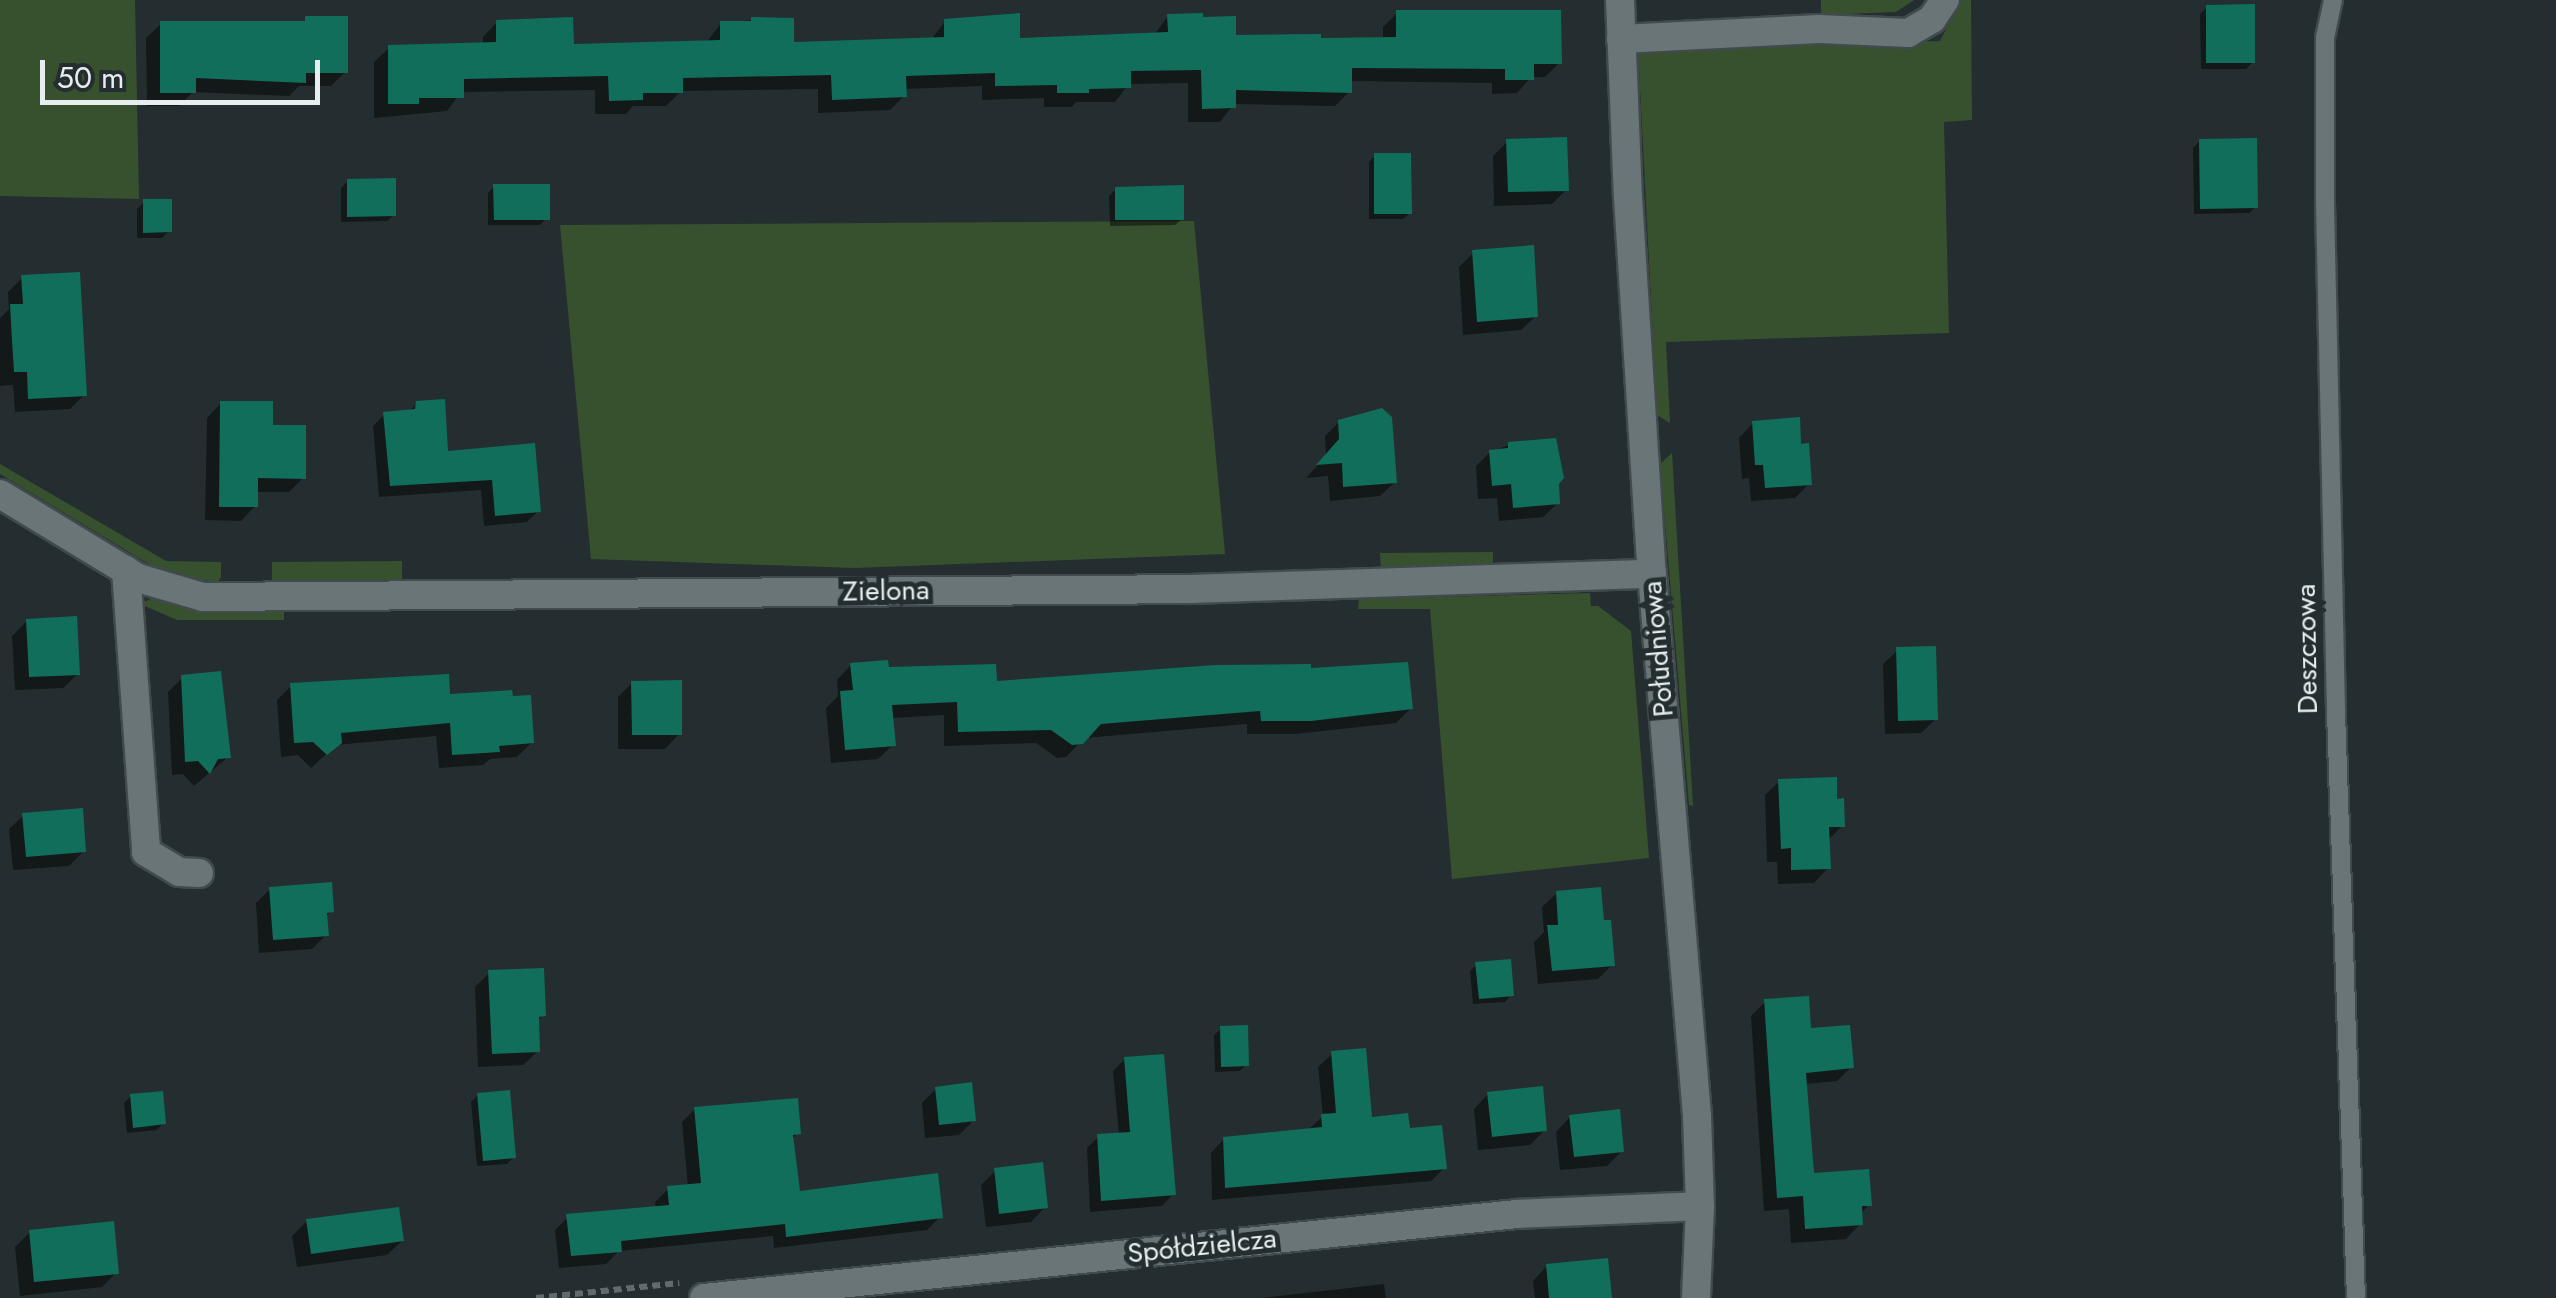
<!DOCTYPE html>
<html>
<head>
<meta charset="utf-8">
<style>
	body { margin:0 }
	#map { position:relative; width:2556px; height:1298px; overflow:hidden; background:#242e30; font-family:Jost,sans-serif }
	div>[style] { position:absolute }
	.green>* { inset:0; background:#37512f }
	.shadow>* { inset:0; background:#0007 }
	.building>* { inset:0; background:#116e5a }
	.path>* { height:6px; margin-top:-3px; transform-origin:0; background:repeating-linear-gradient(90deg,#616a6c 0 8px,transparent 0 13px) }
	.roads { filter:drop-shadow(2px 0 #414a4c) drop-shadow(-2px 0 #414a4c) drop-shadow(0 2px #414a4c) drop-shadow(0 -2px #414a4c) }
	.service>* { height:18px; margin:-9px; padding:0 9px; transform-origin:9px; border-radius:9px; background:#6a7577 }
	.minor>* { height:28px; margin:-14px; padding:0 14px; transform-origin:14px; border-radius:14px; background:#6a7577 }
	span { translate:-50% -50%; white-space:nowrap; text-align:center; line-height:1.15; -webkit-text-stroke:10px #242e30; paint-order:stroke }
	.street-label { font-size:28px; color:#e7eeef }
	.scale { position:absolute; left:40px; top:60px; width:280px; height:45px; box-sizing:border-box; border:5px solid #e7eeef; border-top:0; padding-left:12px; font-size:30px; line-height:35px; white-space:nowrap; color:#e7eeef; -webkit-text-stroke:8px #242e30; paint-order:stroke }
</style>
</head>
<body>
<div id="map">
	<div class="green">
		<i style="clip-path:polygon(0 0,135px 0,139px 199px,0 196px)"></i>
		<i style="clip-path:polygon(1821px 0,1914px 0,1896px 12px,1821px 15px)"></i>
		<i style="clip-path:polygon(1961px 0,1971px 0,1972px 120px,1944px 122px,1949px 333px,1666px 342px,1670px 423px,1657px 415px,1638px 50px,1940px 41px)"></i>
		<i style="clip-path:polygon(1194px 221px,1225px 554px,855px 568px,591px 559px,560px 225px)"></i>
		<i style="clip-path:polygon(1672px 453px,1693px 806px,1689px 805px,1660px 464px)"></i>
		<i style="clip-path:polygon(0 464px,166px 561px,221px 562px,221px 577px,218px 582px,173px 576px,152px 566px,0 474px)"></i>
		<i style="clip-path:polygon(1493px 552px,1493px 567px,1381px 569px,1380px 553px)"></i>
		<i style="clip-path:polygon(402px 561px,402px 586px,272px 585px,272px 562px)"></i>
		<i style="clip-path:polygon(1590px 593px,1591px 606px,1598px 606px,1631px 631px,1649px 858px,1452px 879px,1430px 609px,1358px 609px,1359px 599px)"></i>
		<i style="clip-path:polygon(157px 596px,229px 609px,284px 610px,284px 620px,177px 620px,145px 606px,144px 602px)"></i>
	</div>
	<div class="shadow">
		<i style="clip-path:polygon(2207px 7px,2253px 62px,2246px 69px,2201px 69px,2200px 14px)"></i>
		<i style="clip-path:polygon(1397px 13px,1559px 63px,1545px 77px,1531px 77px,1517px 93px,1492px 94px,1492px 83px,1349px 81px,1349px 92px,1335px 106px,1234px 104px,1220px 122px,1188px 122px,1188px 83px,1129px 84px,1115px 102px,1076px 102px,1072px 107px,1044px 107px,1044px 98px,982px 100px,982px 86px,904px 89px,904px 96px,890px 110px,818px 113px,818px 89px,681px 91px,666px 106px,633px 106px,626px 114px,595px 114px,595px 90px,461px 92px,447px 111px,374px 118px,374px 62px,389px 48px,483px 45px,483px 37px,497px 22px,571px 46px,707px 42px,721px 23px,752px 20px,792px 45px,931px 40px,945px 21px,1018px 40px,1154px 35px,1168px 16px,1233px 38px,1383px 39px,1383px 27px)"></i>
		<i style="clip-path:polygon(306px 19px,345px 72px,331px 86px,299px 86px,289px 96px,193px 92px,179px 106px,147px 106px,146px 38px,161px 24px,301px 24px)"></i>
		<i style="clip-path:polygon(1508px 141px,1566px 190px,1552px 204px,1494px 206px,1493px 156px)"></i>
		<i style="clip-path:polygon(2200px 141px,2256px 207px,2249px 213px,2194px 214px,2193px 148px)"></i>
		<i style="clip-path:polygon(1375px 156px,1410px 213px,1403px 219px,1369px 219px,1369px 162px)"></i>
		<i style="clip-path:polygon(348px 181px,394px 215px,387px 221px,341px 222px,341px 188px)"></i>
		<i style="clip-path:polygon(494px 187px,547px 218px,540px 225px,488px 225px,488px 193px)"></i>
		<i style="clip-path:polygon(1116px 189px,1182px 219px,1175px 225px,1110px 226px,1109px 196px)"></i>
		<i style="clip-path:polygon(144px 202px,169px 231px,162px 238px,137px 238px,137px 209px)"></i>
		<i style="clip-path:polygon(1473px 253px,1536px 316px,1521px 330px,1463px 335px,1459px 267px)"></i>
		<i style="clip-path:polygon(22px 278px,84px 395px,70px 409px,15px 412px,13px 385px,0 386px,0 318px,9px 309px,8px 292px)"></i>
		<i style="clip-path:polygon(221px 403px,270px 427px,303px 478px,289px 492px,256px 492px,255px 506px,241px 521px,205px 520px,207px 418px)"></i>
		<i style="clip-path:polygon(417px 403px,445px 453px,532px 446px,538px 511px,527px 522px,484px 526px,481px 490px,379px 497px,373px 426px,384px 415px,408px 413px)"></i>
		<i style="clip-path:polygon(1381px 410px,1395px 482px,1380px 496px,1330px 501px,1328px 476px,1306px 478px,1326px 456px,1325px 436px,1339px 422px)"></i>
		<i style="clip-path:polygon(1753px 423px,1809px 484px,1795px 498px,1751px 501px,1749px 478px,1742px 479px,1739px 438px)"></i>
		<i style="clip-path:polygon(1509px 445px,1556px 483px,1558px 503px,1543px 517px,1499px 521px,1497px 498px,1478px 499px,1476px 466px,1490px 452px)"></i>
		<i style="clip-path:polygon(27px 621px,78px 674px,63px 688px,15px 690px,12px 636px)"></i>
		<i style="clip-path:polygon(1898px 650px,1936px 719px,1921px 733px,1885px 734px,1883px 664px)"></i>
		<i style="clip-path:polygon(851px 665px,994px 684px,1308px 671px,1410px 709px,1396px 723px,1295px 734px,1247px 734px,1247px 724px,1085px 738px,1066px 757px,1057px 758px,1036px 743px,944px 746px,944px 715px,891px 718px,893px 745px,878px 759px,831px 763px,826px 708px,838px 696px,837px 680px)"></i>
		<i style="clip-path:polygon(183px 677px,228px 757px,194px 786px,183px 774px,172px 775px,168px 692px)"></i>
		<i style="clip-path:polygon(632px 683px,679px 734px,665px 749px,618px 749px,618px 697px)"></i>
		<i style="clip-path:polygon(291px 686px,448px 697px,532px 742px,517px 757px,490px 759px,483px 765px,439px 768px,436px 736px,336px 745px,311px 768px,298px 755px,281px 757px,277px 700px)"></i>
		<i style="clip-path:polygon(1780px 781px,1835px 801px,1842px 826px,1827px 841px,1828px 868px,1814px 883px,1778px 884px,1777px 862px,1767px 862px,1765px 795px)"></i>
		<i style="clip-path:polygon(24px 815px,84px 851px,69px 866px,13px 870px,9px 829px)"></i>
		<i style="clip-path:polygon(270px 889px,331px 912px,325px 917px,326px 935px,312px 949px,259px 953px,256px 903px)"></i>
		<i style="clip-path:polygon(1557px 893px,1602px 923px,1612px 965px,1598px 979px,1538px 984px,1534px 942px,1544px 932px,1542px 907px)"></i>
		<i style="clip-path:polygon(1477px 964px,1511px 995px,1505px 1002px,1473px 1004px,1470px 971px)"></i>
		<i style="clip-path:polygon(489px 973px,543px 1015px,537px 1022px,538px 1051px,523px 1065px,478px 1067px,475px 987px)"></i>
		<i style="clip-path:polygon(1765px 1002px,1851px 1067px,1837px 1081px,1805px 1084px,1812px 1175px,1869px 1205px,1860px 1214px,1860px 1224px,1846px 1239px,1791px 1243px,1789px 1209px,1764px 1211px,1751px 1016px)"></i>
		<i style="clip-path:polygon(1221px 1029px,1246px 1065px,1240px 1071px,1215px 1072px,1214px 1035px)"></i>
		<i style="clip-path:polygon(1332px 1054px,1370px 1120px,1408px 1131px,1444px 1168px,1431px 1181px,1212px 1200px,1211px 1153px,1224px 1139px,1308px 1130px,1323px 1116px,1318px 1067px)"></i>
		<i style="clip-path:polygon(1125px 1059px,1173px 1194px,1162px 1206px,1090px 1212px,1087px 1148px,1098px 1137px,1119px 1135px,1113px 1071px)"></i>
		<i style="clip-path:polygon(936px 1089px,974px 1120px,959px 1135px,925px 1138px,922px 1103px)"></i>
		<i style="clip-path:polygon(1488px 1094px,1545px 1130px,1530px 1145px,1478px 1150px,1474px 1109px)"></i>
		<i style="clip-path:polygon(478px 1095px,514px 1157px,507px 1164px,477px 1166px,471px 1102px)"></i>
		<i style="clip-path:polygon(131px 1096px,163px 1123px,157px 1130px,127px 1133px,124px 1103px)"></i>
		<i style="clip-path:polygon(695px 1109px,798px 1133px,791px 1140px,798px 1194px,940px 1217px,927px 1230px,774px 1248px,773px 1236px,619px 1251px,606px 1264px,559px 1268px,555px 1230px,568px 1217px,656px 1208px,655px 1202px,668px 1189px,688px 1187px,682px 1122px)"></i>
		<i style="clip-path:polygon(1570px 1117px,1622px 1151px,1607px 1166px,1560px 1170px,1556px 1132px)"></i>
		<i style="clip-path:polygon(995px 1171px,1045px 1207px,1031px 1222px,986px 1227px,981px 1185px)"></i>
		<i style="clip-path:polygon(307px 1221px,402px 1241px,387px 1255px,297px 1267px,292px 1236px)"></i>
		<i style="clip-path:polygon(30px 1232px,116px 1273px,102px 1287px,20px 1296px,15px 1247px)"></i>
		<i style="clip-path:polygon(1547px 1266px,1609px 1298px,1535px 1298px,1533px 1281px)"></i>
		<i style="clip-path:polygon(1384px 1284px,1386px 1298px,1262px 1298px)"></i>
	</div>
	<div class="building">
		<i style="clip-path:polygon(2255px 4px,2255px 63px,2206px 63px,2206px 5px)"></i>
		<i style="clip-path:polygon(1396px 10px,1561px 10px,1562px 64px,1534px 64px,1534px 80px,1505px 80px,1505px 69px,1352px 68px,1352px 93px,1236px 90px,1236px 108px,1202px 109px,1201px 70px,1131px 71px,1131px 88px,1089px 89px,1089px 93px,1057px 93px,1057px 85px,995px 86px,995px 73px,906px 76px,907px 97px,832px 100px,831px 75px,683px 78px,683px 93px,643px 93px,643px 100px,609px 101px,608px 76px,464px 79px,464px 98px,419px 98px,419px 104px,388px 104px,388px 45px,496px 42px,496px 20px,573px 17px,574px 44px,720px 40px,720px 21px,751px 21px,751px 17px,794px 18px,794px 42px,944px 37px,944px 19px,1020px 13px,1020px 38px,1168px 32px,1167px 14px,1203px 13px,1203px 17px,1236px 16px,1236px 35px,1321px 34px,1321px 38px,1396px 37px)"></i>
		<i style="clip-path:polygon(305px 16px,348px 16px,348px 73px,306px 73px,306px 83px,196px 78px,196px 93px,160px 93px,160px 21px,305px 21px)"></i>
		<i style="clip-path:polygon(1567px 137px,1569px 191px,1508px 192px,1506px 139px)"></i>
		<i style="clip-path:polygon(2257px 138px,2258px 208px,2200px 209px,2199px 139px)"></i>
		<i style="clip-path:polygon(1374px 153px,1411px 153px,1412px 214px,1374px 214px)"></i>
		<i style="clip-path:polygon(396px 178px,396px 216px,347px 217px,347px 179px)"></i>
		<i style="clip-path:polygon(493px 184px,550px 184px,550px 220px,494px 220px)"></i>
		<i style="clip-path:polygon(1184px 185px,1184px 220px,1115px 220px,1115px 187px)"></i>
		<i style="clip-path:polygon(143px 199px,172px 199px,172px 232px,143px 233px)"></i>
		<i style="clip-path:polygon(1534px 245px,1538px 317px,1477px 322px,1472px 250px)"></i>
		<i style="clip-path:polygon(80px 272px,87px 396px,28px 399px,27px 372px,14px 372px,12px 341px,10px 304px,23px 304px,21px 275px)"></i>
		<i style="clip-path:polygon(445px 399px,448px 451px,535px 443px,541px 512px,495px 516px,492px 480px,390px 486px,383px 412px,415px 409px,416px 401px)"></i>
		<i style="clip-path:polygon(220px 401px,273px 401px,273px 425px,306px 425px,306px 479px,258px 478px,258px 507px,219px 507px)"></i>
		<i style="clip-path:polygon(1382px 408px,1392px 417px,1397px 483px,1343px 487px,1342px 463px,1316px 465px,1339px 439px,1338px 420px)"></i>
		<i style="clip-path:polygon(1800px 417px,1801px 444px,1809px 443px,1812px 485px,1765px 488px,1763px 465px,1755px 465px,1752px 421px)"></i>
		<i style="clip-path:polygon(1556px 438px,1564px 478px,1559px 484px,1560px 504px,1513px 508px,1511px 484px,1492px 486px,1489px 450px,1508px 448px,1508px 442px)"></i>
		<i style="clip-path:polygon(77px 616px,80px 675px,29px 677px,26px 619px)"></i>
		<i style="clip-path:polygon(1936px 646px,1938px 720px,1898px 721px,1896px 647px)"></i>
		<i style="clip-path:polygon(888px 660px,889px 667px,996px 664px,997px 681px,1215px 665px,1311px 664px,1311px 668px,1408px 662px,1413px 709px,1311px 721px,1261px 721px,1260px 711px,1101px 724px,1083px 744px,1072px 745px,1051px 730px,958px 732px,957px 702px,892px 705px,896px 746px,845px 750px,840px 691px,853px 690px,850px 663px)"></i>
		<i style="clip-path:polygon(221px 671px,231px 758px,218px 759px,210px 774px,198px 761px,185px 762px,181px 675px)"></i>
		<i style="clip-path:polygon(449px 674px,450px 694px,512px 690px,513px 696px,531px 695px,534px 743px,499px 746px,500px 752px,452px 755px,450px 723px,341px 733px,342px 743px,327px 755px,313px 742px,294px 743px,290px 683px)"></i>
		<i style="clip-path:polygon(682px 680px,682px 735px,632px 735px,631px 681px)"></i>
		<i style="clip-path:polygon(1837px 777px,1837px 799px,1844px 798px,1845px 827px,1829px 827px,1831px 869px,1791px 870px,1791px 848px,1781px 849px,1778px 779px)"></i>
		<i style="clip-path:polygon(83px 808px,86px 852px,26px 857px,22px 813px)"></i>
		<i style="clip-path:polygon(332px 882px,334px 912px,327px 913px,329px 936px,273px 940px,269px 887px)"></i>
		<i style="clip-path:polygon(1601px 887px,1604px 920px,1611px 920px,1615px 966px,1552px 971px,1547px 925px,1558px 925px,1556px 891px)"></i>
		<i style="clip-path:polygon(1511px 959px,1514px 996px,1479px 999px,1475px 962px)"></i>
		<i style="clip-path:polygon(544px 968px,546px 1016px,539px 1017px,540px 1052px,492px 1054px,488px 970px)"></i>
		<i style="clip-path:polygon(1809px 996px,1811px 1028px,1850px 1025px,1854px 1068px,1806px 1073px,1814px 1173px,1869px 1169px,1872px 1206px,1862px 1206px,1863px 1225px,1805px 1229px,1803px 1196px,1777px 1198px,1764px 999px)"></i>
		<i style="clip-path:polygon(1248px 1025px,1249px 1066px,1221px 1067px,1220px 1026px)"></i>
		<i style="clip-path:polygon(1366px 1048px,1372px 1117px,1408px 1113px,1410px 1128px,1442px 1125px,1447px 1169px,1225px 1188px,1223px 1137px,1322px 1127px,1321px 1114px,1336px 1113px,1331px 1051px)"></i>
		<i style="clip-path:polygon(1164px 1054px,1176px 1195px,1101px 1201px,1097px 1134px,1130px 1132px,1124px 1057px)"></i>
		<i style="clip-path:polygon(972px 1082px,976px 1121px,939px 1125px,935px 1087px)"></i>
		<i style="clip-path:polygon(1543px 1086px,1547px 1131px,1492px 1137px,1487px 1092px)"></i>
		<i style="clip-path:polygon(510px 1090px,516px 1158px,483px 1161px,477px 1093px)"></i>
		<i style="clip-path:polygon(163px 1091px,166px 1124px,133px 1128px,130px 1094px)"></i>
		<i style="clip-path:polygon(798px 1098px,801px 1134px,793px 1135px,800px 1191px,938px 1173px,943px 1218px,786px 1237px,785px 1224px,621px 1241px,622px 1252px,571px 1256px,566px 1214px,669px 1205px,667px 1186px,701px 1183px,694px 1107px)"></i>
		<i style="clip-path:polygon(1620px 1109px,1624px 1152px,1574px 1157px,1569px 1115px)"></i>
		<i style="clip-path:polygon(1043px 1162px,1048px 1208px,999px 1214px,994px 1168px)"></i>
		<i style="clip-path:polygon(399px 1207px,404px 1241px,311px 1254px,306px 1219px)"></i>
		<i style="clip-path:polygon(114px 1221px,119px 1274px,34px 1282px,29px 1230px)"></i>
		<i style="clip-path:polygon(1608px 1258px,1612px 1298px,1549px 1298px,1546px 1264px)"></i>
	</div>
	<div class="path">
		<i style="left:536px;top:1298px;width:144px;rotate:-6deg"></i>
	</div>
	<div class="roads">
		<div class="service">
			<i style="left:2333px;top:0;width:39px;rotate:102deg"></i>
			<i style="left:2325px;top:38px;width:165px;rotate:90deg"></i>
			<i style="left:2325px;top:203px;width:509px;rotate:88.76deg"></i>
			<i style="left:2336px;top:712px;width:586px;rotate:88.05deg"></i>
		</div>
		<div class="minor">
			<i style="left:1620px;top:0;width:197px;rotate:87.7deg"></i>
			<i style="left:1628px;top:197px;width:378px;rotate:86.4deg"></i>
			<i style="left:1652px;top:574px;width:544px;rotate:85.25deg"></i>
			<i style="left:1697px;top:1116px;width:90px;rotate:88.1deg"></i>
			<i style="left:1700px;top:1206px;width:92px;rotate:92.5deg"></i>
			<i style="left:1621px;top:39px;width:198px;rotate:-2.9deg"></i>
			<i style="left:1819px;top:29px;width:89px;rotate:2.6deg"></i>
			<i style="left:1908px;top:33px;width:28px;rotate:-30deg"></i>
			<i style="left:1932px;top:19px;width:23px;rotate:-56deg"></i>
			<i style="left:0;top:494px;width:162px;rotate:31.3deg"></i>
			<i style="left:138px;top:578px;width:68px;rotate:16.3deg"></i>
			<i style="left:203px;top:597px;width:986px;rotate:-0.46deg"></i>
			<i style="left:1189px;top:589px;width:463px;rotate:-1.9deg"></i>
			<i style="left:126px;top:570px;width:283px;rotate:85.9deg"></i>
			<i style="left:146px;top:852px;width:39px;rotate:31deg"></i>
			<i style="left:179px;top:872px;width:20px;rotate:3deg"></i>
			<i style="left:704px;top:1298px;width:817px;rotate:-5.9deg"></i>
			<i style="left:1517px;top:1214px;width:183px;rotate:-2.5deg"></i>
		</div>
	</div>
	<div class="street-label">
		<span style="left:886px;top:591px;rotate:-1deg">Zielona</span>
		<span style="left:1658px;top:649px;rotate:-95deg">Południowa</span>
		<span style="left:2307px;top:649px;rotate:-91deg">Deszczowa</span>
		<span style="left:1202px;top:1246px;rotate:-6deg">Spółdzielcza</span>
	</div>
	<div class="scale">50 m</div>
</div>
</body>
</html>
